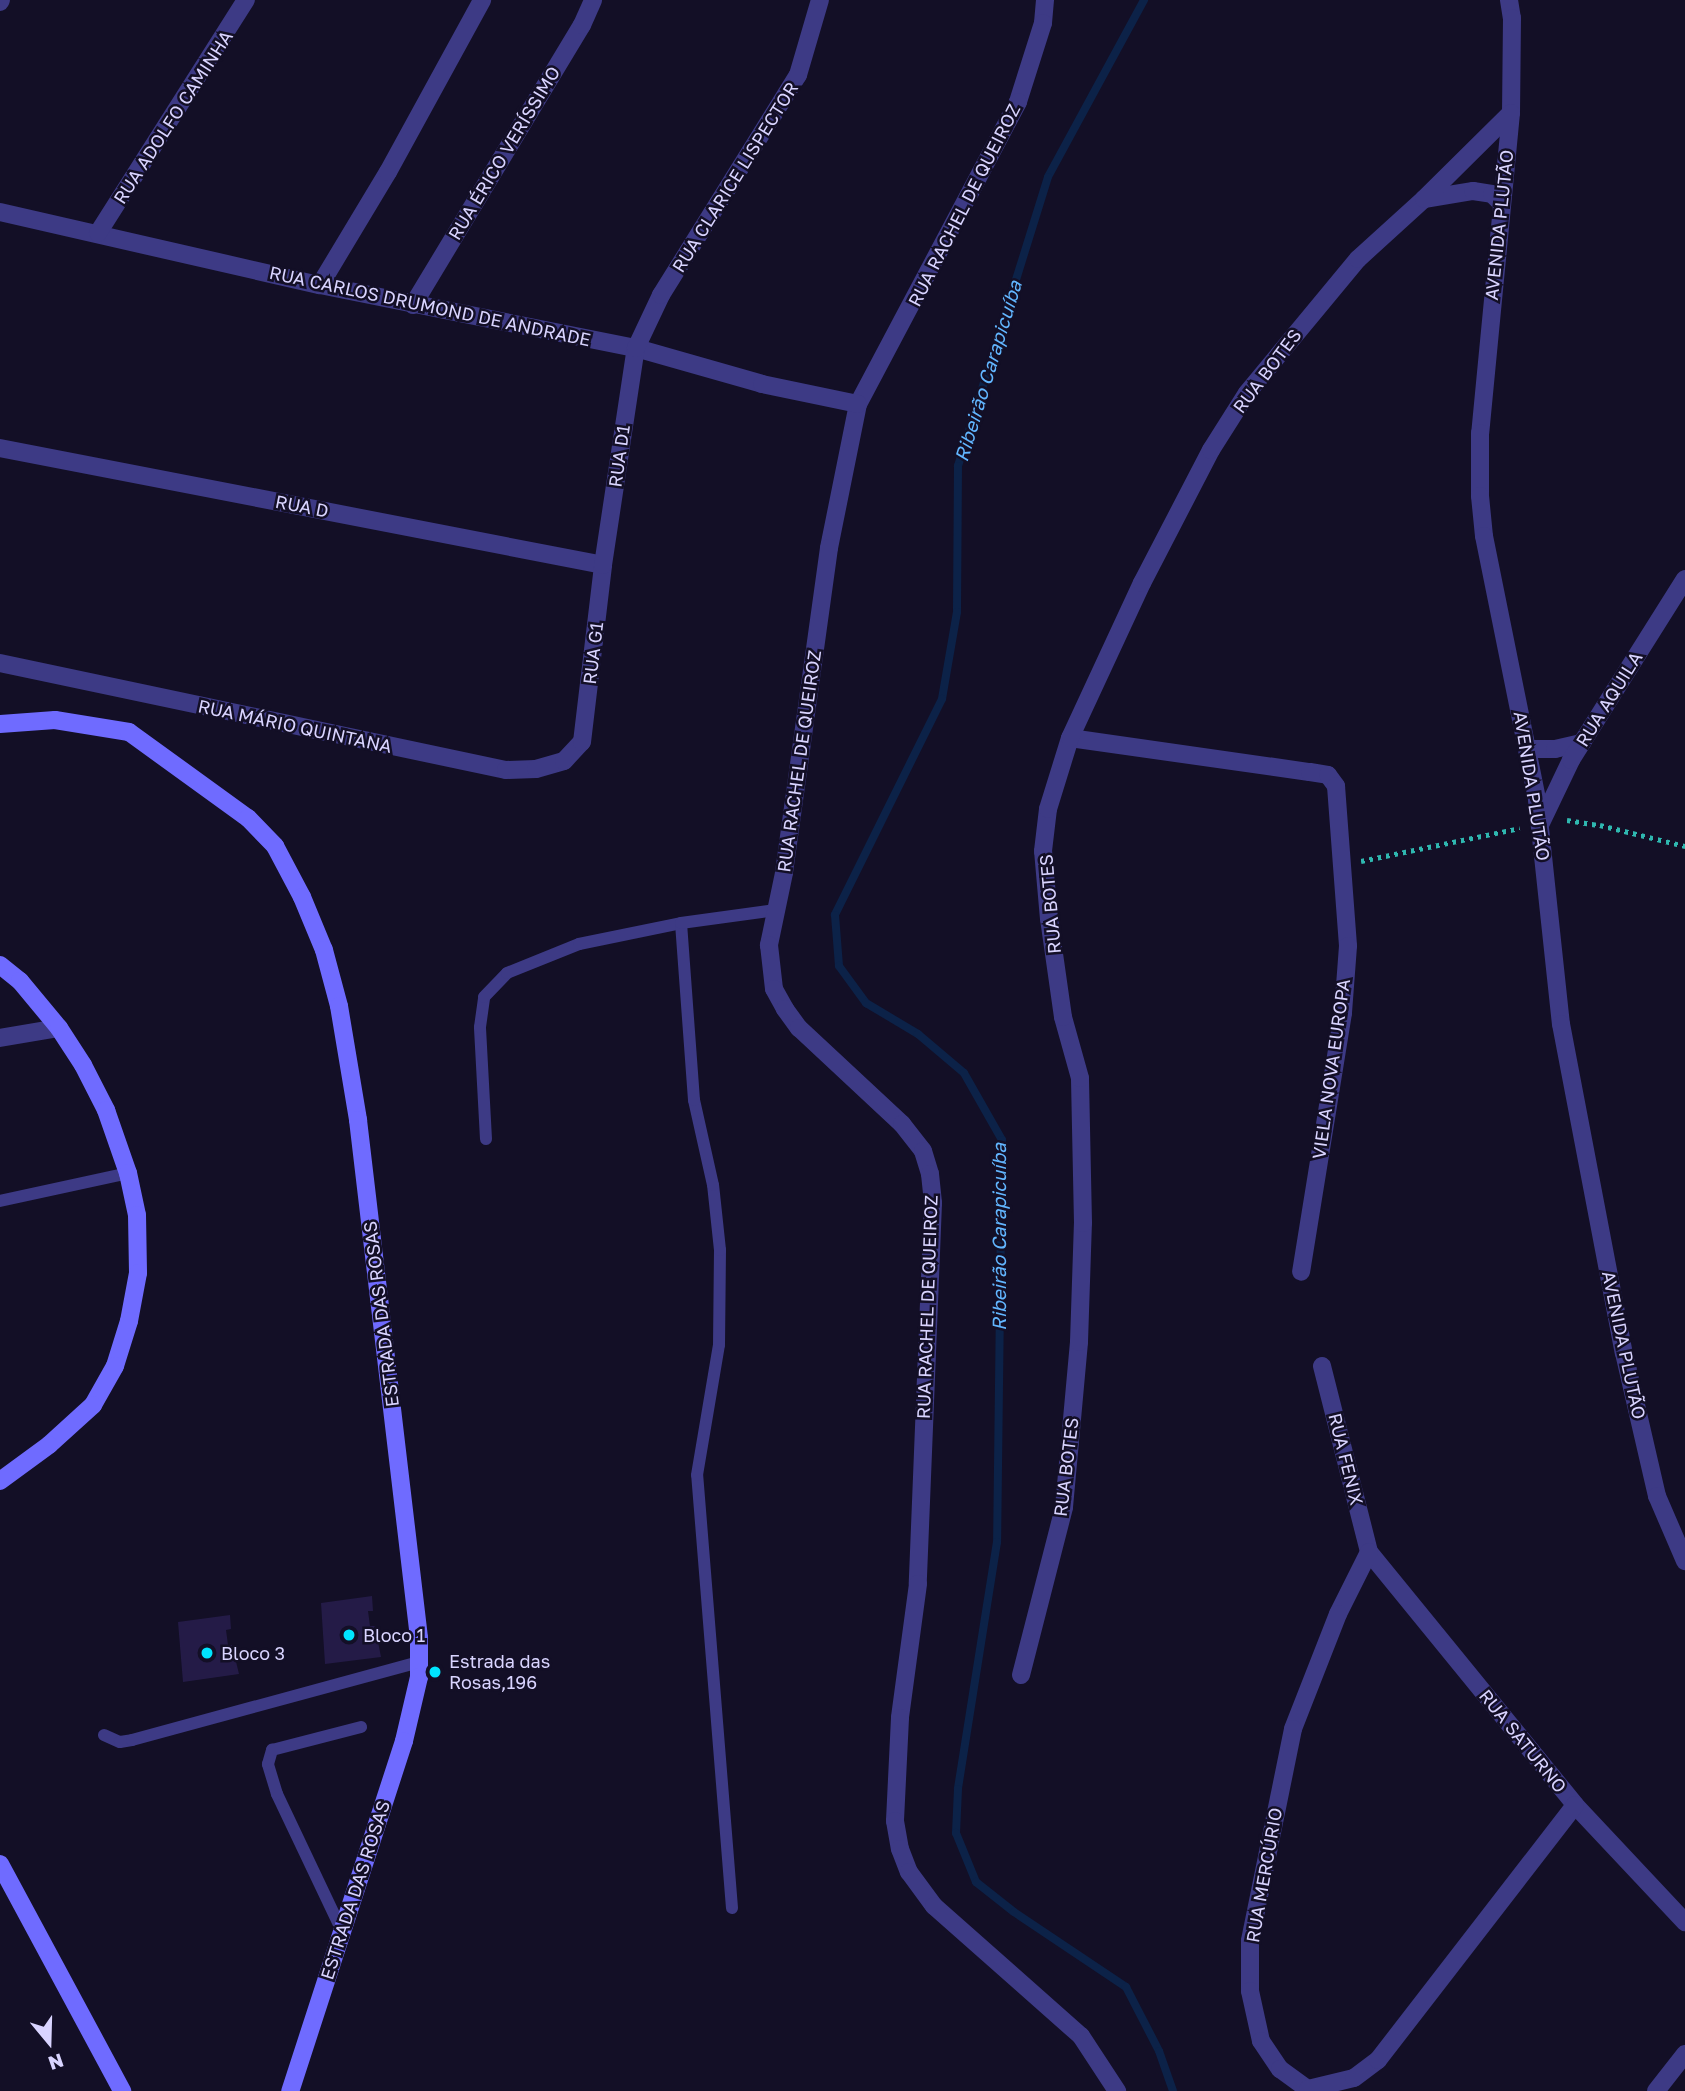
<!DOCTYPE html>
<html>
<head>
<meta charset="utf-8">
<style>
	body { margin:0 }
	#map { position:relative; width:1685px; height:2091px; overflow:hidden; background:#130f26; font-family:"Golos Text",sans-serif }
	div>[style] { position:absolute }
	.stream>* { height:8px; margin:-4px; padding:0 4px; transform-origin:4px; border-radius:4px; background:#0c2248 }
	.building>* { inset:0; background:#241b47 }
	.path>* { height:4.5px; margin-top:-2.25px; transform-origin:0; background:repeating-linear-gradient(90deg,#2fb8b0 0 3.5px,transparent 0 8.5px) }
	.lane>* { height:12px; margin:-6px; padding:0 6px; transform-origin:6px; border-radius:6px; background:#3d3a85 }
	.street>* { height:18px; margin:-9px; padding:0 9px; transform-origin:9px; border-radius:9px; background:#3d3a85 }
	.secondary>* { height:18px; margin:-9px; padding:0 9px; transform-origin:9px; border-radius:9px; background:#6f6bff }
	.dots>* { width:19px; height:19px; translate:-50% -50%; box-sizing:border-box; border:4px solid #130f26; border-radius:50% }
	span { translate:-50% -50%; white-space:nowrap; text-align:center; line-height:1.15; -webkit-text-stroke:5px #130f26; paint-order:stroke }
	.street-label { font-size:18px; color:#d9d4ff }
	.poi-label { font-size:18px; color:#d9d4ff }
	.left { translate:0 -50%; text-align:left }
	.water-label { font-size:19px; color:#62b6ff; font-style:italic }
	.north { position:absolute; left:14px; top:2007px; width:70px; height:70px; -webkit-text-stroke:5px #130f26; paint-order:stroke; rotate:161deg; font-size:19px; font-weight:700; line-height:28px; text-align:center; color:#d9d4ff }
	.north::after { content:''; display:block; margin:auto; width:24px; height:32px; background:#d9d4ff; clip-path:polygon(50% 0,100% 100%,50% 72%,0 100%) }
</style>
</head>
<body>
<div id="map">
	<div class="stream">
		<i style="left:1144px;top:0;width:201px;rotate:118.5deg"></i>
		<i style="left:1048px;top:177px;width:303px;rotate:107.3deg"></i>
		<i style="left:958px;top:466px;width:146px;rotate:90.4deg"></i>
		<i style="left:957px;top:612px;width:88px;rotate:99.8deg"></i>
		<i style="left:942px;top:699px;width:241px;rotate:116.4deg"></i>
		<i style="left:835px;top:915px;width:51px;rotate:85.5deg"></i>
		<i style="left:839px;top:966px;width:46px;rotate:53.9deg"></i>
		<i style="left:866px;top:1003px;width:61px;rotate:30.8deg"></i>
		<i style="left:918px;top:1034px;width:60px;rotate:40.3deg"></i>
		<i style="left:964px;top:1073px;width:77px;rotate:60.4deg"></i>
		<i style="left:1002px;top:1140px;width:402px;rotate:90.7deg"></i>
		<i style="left:997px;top:1542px;width:250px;rotate:99deg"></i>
		<i style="left:958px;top:1789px;width:44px;rotate:92.6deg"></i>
		<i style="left:956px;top:1833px;width:53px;rotate:67.8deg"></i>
		<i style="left:976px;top:1882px;width:48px;rotate:38.3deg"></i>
		<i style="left:1014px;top:1912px;width:135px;rotate:33.8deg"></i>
		<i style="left:1126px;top:1987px;width:72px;rotate:62.7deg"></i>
		<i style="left:1159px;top:2051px;width:42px;rotate:70.7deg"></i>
	</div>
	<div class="building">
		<i style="clip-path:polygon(372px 1596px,373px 1611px,368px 1611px,370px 1626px,375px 1626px,381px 1657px,325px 1664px,321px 1603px)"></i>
		<i style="clip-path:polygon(230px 1615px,231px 1629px,226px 1630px,228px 1645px,232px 1645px,239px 1674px,183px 1682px,178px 1622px)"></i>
	</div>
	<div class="path">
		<i style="left:1567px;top:820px;width:33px;rotate:9deg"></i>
		<i style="left:1600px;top:825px;width:88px;rotate:13.9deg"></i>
		<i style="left:1361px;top:861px;width:162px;rotate:-11.7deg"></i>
	</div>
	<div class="lane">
		<i style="left:486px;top:1139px;width:112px;rotate:-93.1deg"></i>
		<i style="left:480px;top:1027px;width:30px;rotate:-82deg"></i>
		<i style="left:484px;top:997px;width:33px;rotate:-46deg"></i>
		<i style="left:507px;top:973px;width:78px;rotate:-21.9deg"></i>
		<i style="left:579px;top:944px;width:104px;rotate:-11.6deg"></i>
		<i style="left:0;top:1201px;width:131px;rotate:-12.3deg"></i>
		<i style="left:104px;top:1735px;width:17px;rotate:24deg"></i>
		<i style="left:120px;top:1742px;width:12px;rotate:-9deg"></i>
		<i style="left:132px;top:1740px;width:297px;rotate:-15.2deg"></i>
		<i style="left:732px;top:1908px;width:434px;rotate:-94.6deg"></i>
		<i style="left:697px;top:1475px;width:132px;rotate:-80.4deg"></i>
		<i style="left:719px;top:1345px;width:95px;rotate:-89.4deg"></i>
		<i style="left:720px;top:1250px;width:65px;rotate:-96.1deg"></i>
		<i style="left:713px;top:1185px;width:87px;rotate:-102.6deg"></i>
		<i style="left:694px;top:1100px;width:177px;rotate:-94.2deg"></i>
		<i style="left:681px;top:923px;width:96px;rotate:-7.8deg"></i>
		<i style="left:342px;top:1931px;width:152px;rotate:-115.4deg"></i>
		<i style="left:277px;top:1794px;width:31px;rotate:-107deg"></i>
		<i style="left:268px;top:1764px;width:15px;rotate:-74deg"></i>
		<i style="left:272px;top:1750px;width:92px;rotate:-14.5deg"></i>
	</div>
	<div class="street">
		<i style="left:1045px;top:0;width:23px;rotate:95deg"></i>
		<i style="left:1043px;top:23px;width:83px;rotate:107.6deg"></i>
		<i style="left:1018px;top:102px;width:342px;rotate:117.9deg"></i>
		<i style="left:858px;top:404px;width:147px;rotate:101.4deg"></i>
		<i style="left:829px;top:548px;width:328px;rotate:97.9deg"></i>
		<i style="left:784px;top:873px;width:74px;rotate:101.8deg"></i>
		<i style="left:769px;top:945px;width:44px;rotate:83.5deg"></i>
		<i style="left:774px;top:989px;width:23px;rotate:61deg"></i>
		<i style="left:785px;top:1009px;width:24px;rotate:54deg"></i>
		<i style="left:799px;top:1028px;width:141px;rotate:43deg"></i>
		<i style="left:902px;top:1124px;width:34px;rotate:52deg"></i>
		<i style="left:923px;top:1151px;width:24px;rotate:73deg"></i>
		<i style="left:930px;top:1174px;width:29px;rotate:84deg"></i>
		<i style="left:933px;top:1203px;width:381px;rotate:92.3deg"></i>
		<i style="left:918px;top:1584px;width:135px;rotate:97.7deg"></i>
		<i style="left:900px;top:1718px;width:103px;rotate:92.8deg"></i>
		<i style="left:895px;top:1821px;width:28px;rotate:80deg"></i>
		<i style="left:900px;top:1849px;width:25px;rotate:69deg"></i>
		<i style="left:909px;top:1872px;width:42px;rotate:53.7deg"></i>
		<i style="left:934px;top:1906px;width:196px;rotate:41.5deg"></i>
		<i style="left:1081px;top:2036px;width:66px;rotate:56.8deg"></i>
		<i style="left:1509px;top:0;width:18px;rotate:81deg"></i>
		<i style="left:1512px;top:18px;width:95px;rotate:90.6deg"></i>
		<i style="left:1511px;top:113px;width:321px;rotate:95.5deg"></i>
		<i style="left:1480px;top:433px;width:63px;rotate:90deg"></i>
		<i style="left:1480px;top:496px;width:40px;rotate:84.3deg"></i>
		<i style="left:1484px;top:536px;width:269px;rotate:78.6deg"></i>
		<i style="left:1537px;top:800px;width:225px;rotate:83.9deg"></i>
		<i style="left:1561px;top:1024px;width:335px;rotate:79.2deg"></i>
		<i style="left:1624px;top:1353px;width:147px;rotate:77deg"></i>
		<i style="left:1657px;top:1496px;width:71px;rotate:66.7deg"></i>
		<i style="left:0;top:2px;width:2px;rotate:-63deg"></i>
		<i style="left:1424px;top:199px;width:50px;rotate:-9.3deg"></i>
		<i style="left:1473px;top:191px;width:19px;rotate:9deg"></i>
		<i style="left:1492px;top:194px;width:13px;rotate:45deg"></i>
		<i style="left:0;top:212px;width:328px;rotate:12.9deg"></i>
		<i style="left:320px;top:285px;width:322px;rotate:11.3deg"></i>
		<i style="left:636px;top:348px;width:131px;rotate:15.9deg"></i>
		<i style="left:762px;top:384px;width:98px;rotate:11.8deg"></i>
		<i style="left:98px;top:233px;width:276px;rotate:-57.6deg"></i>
		<i style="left:320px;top:285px;width:132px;rotate:-59deg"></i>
		<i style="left:388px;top:172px;width:196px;rotate:-61.3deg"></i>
		<i style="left:413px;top:305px;width:327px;rotate:-58.9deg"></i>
		<i style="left:582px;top:25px;width:27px;rotate:-66deg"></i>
		<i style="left:0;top:448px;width:614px;rotate:10.98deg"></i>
		<i style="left:0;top:663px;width:517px;rotate:11.94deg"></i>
		<i style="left:506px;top:770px;width:30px;rotate:-2deg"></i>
		<i style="left:536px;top:769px;width:29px;rotate:-16deg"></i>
		<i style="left:564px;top:761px;width:26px;rotate:-47deg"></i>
		<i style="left:582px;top:742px;width:178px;rotate:-83.2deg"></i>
		<i style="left:603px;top:565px;width:219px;rotate:-81.4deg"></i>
		<i style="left:636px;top:348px;width:59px;rotate:-64.7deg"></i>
		<i style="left:661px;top:295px;width:259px;rotate:-58.1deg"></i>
		<i style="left:798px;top:75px;width:78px;rotate:-73.7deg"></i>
		<i style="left:1070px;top:738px;width:242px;rotate:8.1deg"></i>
		<i style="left:1310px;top:772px;width:18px;rotate:9deg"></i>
		<i style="left:1328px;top:775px;width:14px;rotate:54deg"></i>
		<i style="left:1336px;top:786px;width:160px;rotate:85.7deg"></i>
		<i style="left:1348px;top:946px;width:67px;rotate:94.3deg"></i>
		<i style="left:1343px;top:1013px;width:262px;rotate:99.2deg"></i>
		<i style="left:1527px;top:749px;width:28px"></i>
		<i style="left:1555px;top:749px;width:28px;rotate:-13deg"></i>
		<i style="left:1541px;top:823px;width:70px;rotate:-64.5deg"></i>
		<i style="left:1571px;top:760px;width:214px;rotate:-57.8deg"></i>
		<i style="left:0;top:1038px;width:60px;rotate:-9.6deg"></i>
		<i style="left:1322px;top:1366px;width:192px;rotate:75.8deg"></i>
		<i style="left:1369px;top:1552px;width:326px;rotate:50.8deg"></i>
		<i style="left:1575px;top:1805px;width:161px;rotate:46.8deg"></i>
		<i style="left:1369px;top:1552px;width:69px;rotate:116.6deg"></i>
		<i style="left:1338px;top:1614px;width:123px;rotate:111.4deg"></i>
		<i style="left:1293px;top:1729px;width:216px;rotate:101.5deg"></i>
		<i style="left:1250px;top:1941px;width:50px;rotate:90deg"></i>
		<i style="left:1250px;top:1991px;width:51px;rotate:77.6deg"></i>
		<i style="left:1261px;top:2041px;width:34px;rotate:56deg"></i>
		<i style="left:1280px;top:2069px;width:34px;rotate:36deg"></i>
		<i style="left:1308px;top:2089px;width:47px;rotate:-13.4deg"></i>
		<i style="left:1354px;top:2078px;width:30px;rotate:-37deg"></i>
		<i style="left:1378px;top:2060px;width:322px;rotate:-52.3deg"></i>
		<i style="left:1021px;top:1675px;width:173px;rotate:-75.6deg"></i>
		<i style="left:1064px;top:1507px;width:166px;rotate:-84.8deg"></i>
		<i style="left:1079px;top:1342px;width:119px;rotate:-88.1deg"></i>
		<i style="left:1083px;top:1223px;width:145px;rotate:-91.2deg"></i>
		<i style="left:1080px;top:1078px;width:63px;rotate:-105.6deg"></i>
		<i style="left:1063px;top:1017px;width:99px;rotate:-98.1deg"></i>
		<i style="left:1049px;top:919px;width:68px;rotate:-95deg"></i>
		<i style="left:1043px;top:851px;width:42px;rotate:-83.2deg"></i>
		<i style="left:1048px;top:809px;width:74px;rotate:-72.8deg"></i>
		<i style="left:1070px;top:738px;width:171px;rotate:-65.1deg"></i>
		<i style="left:1142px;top:583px;width:150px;rotate:-62.6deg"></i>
		<i style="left:1211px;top:450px;width:67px;rotate:-57.7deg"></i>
		<i style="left:1247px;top:393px;width:174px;rotate:-50.4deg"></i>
		<i style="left:1358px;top:259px;width:89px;rotate:-42.3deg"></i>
		<i style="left:1424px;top:199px;width:122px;rotate:-44.7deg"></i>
		<i style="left:1656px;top:2091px;width:47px;rotate:-51.9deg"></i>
	</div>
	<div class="secondary">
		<i style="left:0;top:724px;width:55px;rotate:-4.2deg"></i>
		<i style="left:55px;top:720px;width:75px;rotate:9.2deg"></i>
		<i style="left:129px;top:732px;width:147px;rotate:35.9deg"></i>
		<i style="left:248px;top:818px;width:39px;rotate:46deg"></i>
		<i style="left:275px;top:846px;width:58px;rotate:62.1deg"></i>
		<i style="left:302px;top:897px;width:57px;rotate:67.5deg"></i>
		<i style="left:324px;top:950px;width:58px;rotate:75deg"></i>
		<i style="left:339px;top:1006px;width:116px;rotate:80.5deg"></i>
		<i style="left:358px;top:1120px;width:522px;rotate:83.28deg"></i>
		<i style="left:419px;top:1638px;width:39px;rotate:90deg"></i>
		<i style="left:419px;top:1677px;width:66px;rotate:103.2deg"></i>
		<i style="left:404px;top:1741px;width:368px;rotate:108deg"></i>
		<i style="left:0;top:965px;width:26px;rotate:39deg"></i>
		<i style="left:20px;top:981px;width:61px;rotate:50.3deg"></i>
		<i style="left:59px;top:1028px;width:44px;rotate:57deg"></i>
		<i style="left:83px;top:1065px;width:51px;rotate:62.9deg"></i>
		<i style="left:106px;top:1110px;width:67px;rotate:70.8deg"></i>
		<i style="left:128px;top:1173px;width:43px;rotate:77.9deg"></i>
		<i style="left:137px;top:1215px;width:58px;rotate:89deg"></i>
		<i style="left:138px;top:1273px;width:49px;rotate:100.6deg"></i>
		<i style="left:129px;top:1321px;width:47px;rotate:107.3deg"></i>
		<i style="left:115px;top:1366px;width:45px;rotate:119.4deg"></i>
		<i style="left:93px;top:1405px;width:59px;rotate:137.7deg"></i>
		<i style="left:49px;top:1445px;width:61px;rotate:143.7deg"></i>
		<i style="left:0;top:1864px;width:258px;rotate:61.7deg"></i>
	</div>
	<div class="dots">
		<i style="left:349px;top:1635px;background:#00e5ff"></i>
		<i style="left:207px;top:1653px;background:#00e5ff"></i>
		<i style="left:435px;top:1672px;background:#00e5ff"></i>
	</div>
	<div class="street-label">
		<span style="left:173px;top:117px;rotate:-57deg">RUA ADOLFO CAMINHA</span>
		<span style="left:504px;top:153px;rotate:-59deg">RUA ÉRICO VERÍSSIMO</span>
		<span style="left:735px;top:177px;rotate:-58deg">RUA CLARICE LISPECTOR</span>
		<span style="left:964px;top:205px;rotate:-63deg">RUA RACHEL DE QUEIROZ</span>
		<span style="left:1499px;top:225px;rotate:-84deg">AVENIDA PLUTÃO</span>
		<span style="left:430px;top:306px;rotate:12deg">RUA CARLOS DRUMOND DE ANDRADE</span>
		<span style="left:1267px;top:371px;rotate:-53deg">RUA BOTES</span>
		<span style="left:619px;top:456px;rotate:-82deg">RUA D1</span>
		<span style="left:302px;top:506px;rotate:11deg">RUA D</span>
		<span style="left:593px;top:653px;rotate:-83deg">RUA G1</span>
		<span style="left:1609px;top:699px;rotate:-58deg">RUA AQUILA</span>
		<span style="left:295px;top:726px;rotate:12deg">RUA MÁRIO QUINTANA</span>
		<span style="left:799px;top:761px;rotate:-82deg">RUA RACHEL DE QUEIROZ</span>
		<span style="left:1532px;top:786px;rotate:81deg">AVENIDA PLUTÃO</span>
		<span style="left:1050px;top:904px;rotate:-95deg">RUA BOTES</span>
		<span style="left:1331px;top:1069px;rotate:-82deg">VIELA NOVA EUROPA</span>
		<span style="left:927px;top:1307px;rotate:-88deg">RUA RACHEL DE QUEIROZ</span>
		<span style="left:381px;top:1314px;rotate:-97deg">ESTRADA DAS ROSAS</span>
		<span style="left:1624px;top:1345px;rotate:78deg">AVENIDA PLUTÃO</span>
		<span style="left:1346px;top:1459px;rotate:76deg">RUA FENIX</span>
		<span style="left:1066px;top:1467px;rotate:-83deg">RUA BOTES</span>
		<span style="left:1523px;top:1741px;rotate:51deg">RUA SATURNO</span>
		<span style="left:1264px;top:1875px;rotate:-80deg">RUA MERCÚRIO</span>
		<span style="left:355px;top:1890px;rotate:-72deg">ESTRADA DAS ROSAS</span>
	</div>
	<div class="poi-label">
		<span class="left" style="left:363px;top:1635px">Bloco 1</span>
		<span class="left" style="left:221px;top:1653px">Bloco 3</span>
		<span class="left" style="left:449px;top:1672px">Estrada das<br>Rosas,196</span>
	</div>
	<div class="water-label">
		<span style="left:988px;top:371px;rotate:-73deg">Ribeirão Carapicuíba</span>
		<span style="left:999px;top:1237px;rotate:-90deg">Ribeirão Carapicuíba</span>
	</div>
	<div class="north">N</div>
</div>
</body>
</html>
